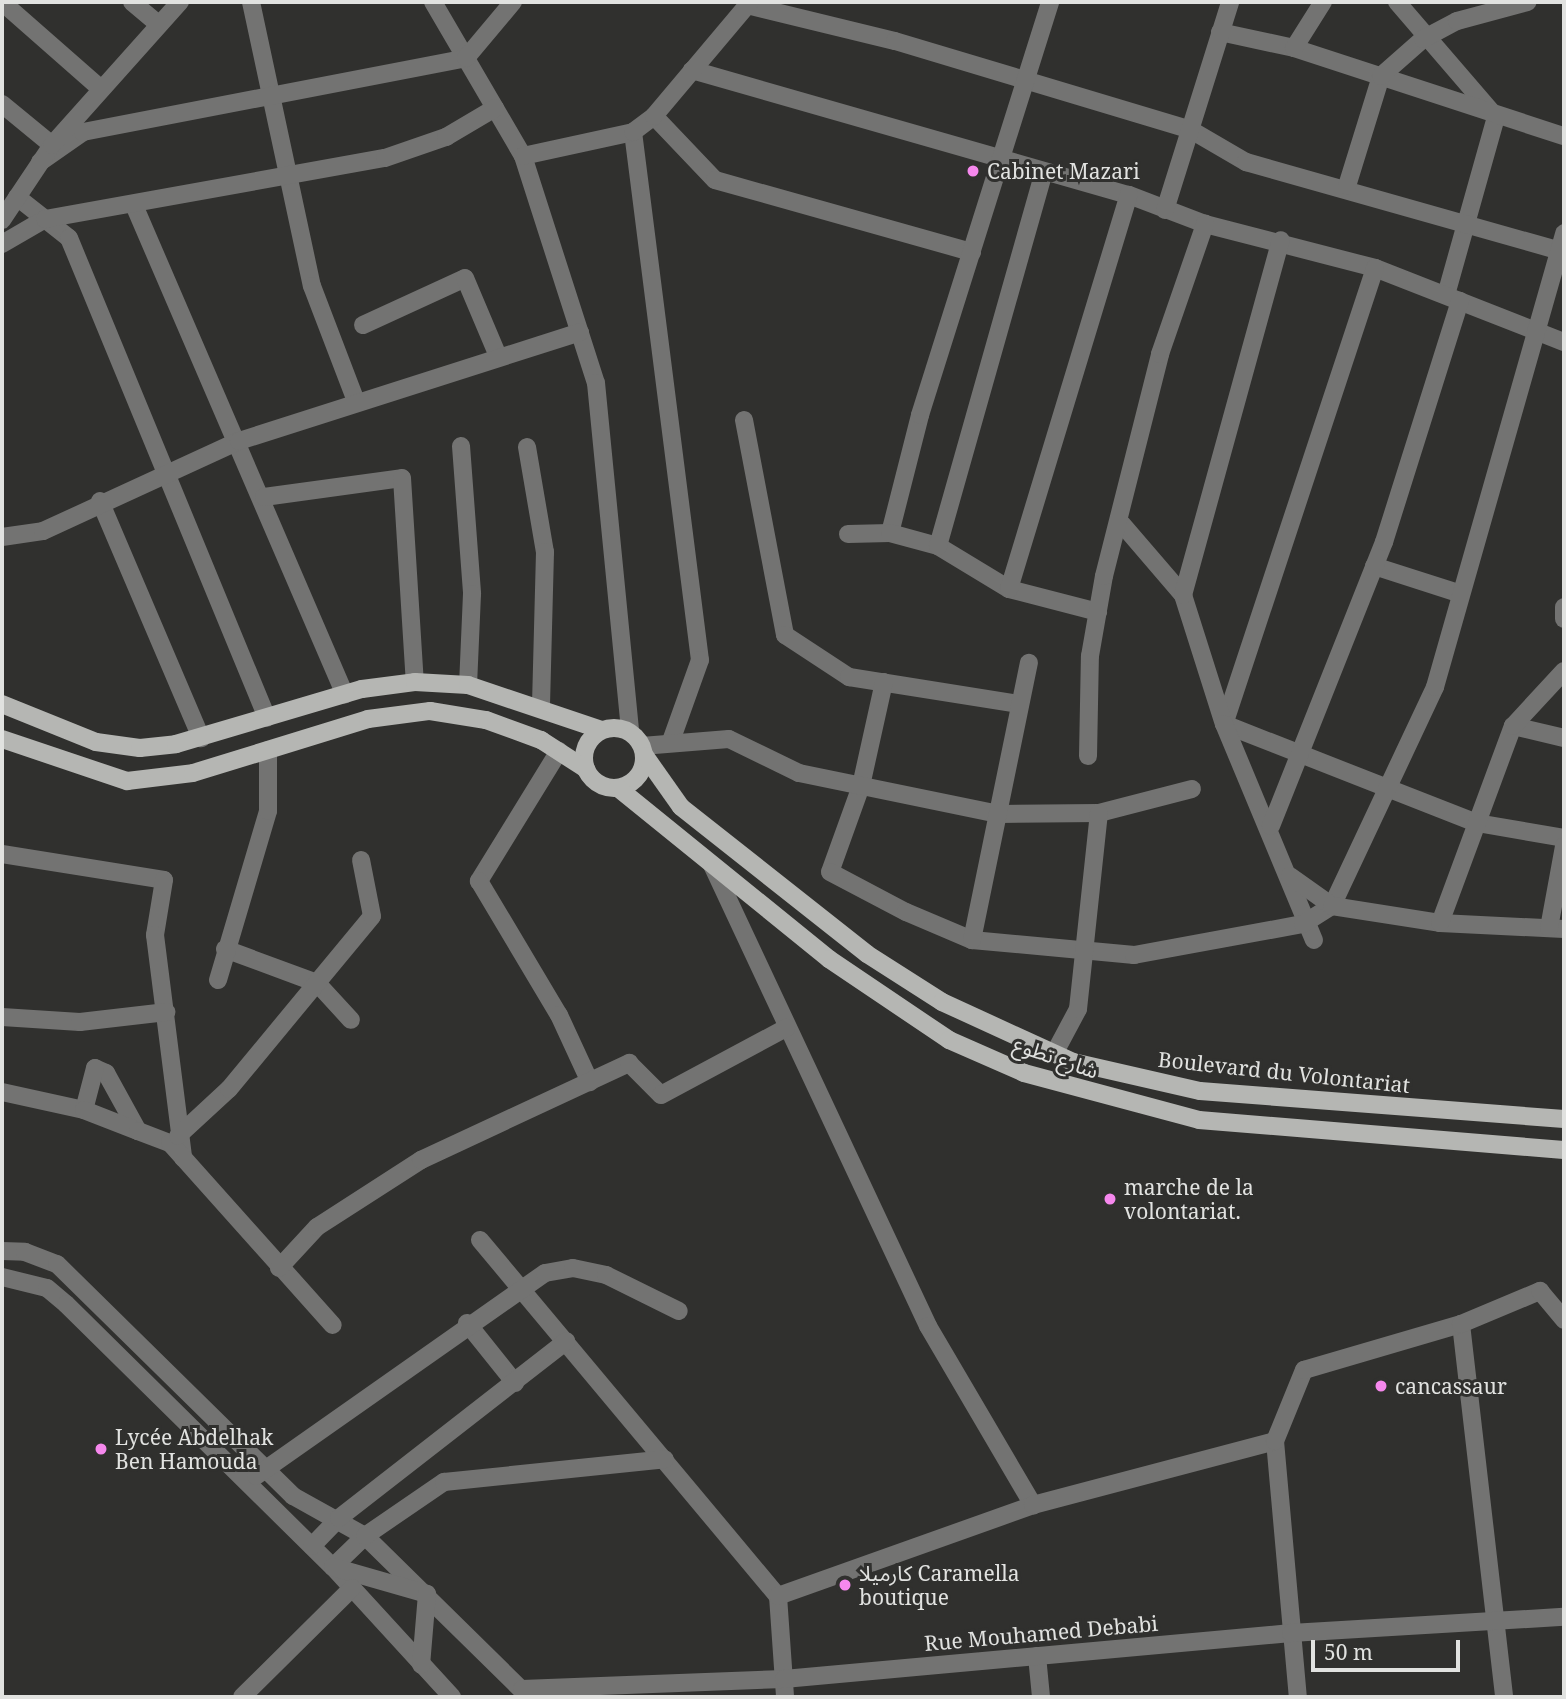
<!DOCTYPE html>
<html>
<head>
<meta charset="utf-8">
<style>
	body { margin:0 }
	#map { position:relative; width:1566px; height:1699px; overflow:hidden; background:#30302e; font-family:"Noto Serif","Noto Sans Arabic",serif }
	div>[style] { position:absolute }
	.minor>* { height:18px; margin:-9px; padding:0 9px; transform-origin:9px; border-radius:9px; background:#737372 }
	.major>* { height:18px; margin:-9px; padding:0 9px; transform-origin:9px; border-radius:9px; background:#b5b6b3 }
	.major>.ring { margin:-9px; padding:0; box-sizing:content-box; background:none; border:18px solid #b5b6b3; border-radius:50% }
	.dots>* { width:19px; height:19px; translate:-50% -50%; box-sizing:border-box; border:4px solid #30302e; border-radius:50% }
	span { translate:-50% -50%; white-space:nowrap; text-align:center; line-height:1.15; -webkit-text-stroke:6px #30302e; paint-order:stroke }
	.poi-label { font-size:21px; color:#e1e2e0 }
	.left { translate:0 -50%; text-align:left }
	.street-label { font-size:21px; color:#e1e2e0 }
	.frame { position:absolute; inset:0; border:4px solid #e1e2e0; pointer-events:none }
	.scale { position:absolute; left:1311px; top:1640px; width:149px; height:32px; box-sizing:border-box; border:4px solid #e1e2e0; border-top:0; padding-left:9px; font-size:21px; line-height:24px; white-space:nowrap; color:#e1e2e0; -webkit-text-stroke:5px #30302e; paint-order:stroke }
</style>
</head>
<body>
<div id="map">
	<div class="minor">
		<i style="left:2px;top:2px;width:132px;rotate:41.3deg"></i>
		<i style="left:132px;top:2px;width:35px;rotate:40deg"></i>
		<i style="left:251px;top:2px;width:290px;rotate:77.9deg"></i>
		<i style="left:312px;top:286px;width:123px;rotate:69.1deg"></i>
		<i style="left:433px;top:2px;width:178px;rotate:59.7deg"></i>
		<i style="left:523px;top:156px;width:238px;rotate:72.2deg"></i>
		<i style="left:596px;top:383px;width:351px;rotate:84.4deg"></i>
		<i style="left:1397px;top:2px;width:152px;rotate:49.3deg"></i>
		<i style="left:1496px;top:117px;width:185px;rotate:105.7deg"></i>
		<i style="left:747px;top:5px;width:152px;rotate:13.7deg"></i>
		<i style="left:895px;top:41px;width:309px;rotate:16.7deg"></i>
		<i style="left:1191px;top:130px;width:64px;rotate:30.2deg"></i>
		<i style="left:1246px;top:162px;width:326px;rotate:15.8deg"></i>
		<i style="left:1220px;top:32px;width:76px;rotate:12.2deg"></i>
		<i style="left:1294px;top:48px;width:284px;rotate:18.1deg"></i>
		<i style="left:1294px;top:48px;width:54px;rotate:-57.8deg"></i>
		<i style="left:692px;top:70px;width:455px;rotate:16deg"></i>
		<i style="left:1129px;top:195px;width:81px;rotate:20.9deg"></i>
		<i style="left:1205px;top:224px;width:176px;rotate:14.5deg"></i>
		<i style="left:1375px;top:268px;width:203px;rotate:21.4deg"></i>
		<i style="left:2px;top:104px;width:65px;rotate:39.4deg"></i>
		<i style="left:654px;top:116px;width:88px;rotate:46.4deg"></i>
		<i style="left:715px;top:180px;width:267px;rotate:15.7deg"></i>
		<i style="left:633px;top:132px;width:532px;rotate:82.77deg"></i>
		<i style="left:700px;top:660px;width:86px;rotate:109.7deg"></i>
		<i style="left:523px;top:156px;width:113px;rotate:-12.3deg"></i>
		<i style="left:633px;top:132px;width:26px;rotate:-37deg"></i>
		<i style="left:654px;top:116px;width:149px;rotate:-49.9deg"></i>
		<i style="left:40px;top:162px;width:52px;rotate:-34.9deg"></i>
		<i style="left:83px;top:132px;width:390px;rotate:-10.9deg"></i>
		<i style="left:466px;top:58px;width:73px;rotate:-50deg"></i>
		<i style="left:1347px;top:186px;width:115px;rotate:-72.8deg"></i>
		<i style="left:1381px;top:76px;width:56px;rotate:-41.4deg"></i>
		<i style="left:1423px;top:39px;width:38px;rotate:-28deg"></i>
		<i style="left:1457px;top:21px;width:73px;rotate:-15deg"></i>
		<i style="left:17px;top:197px;width:66px;rotate:38.3deg"></i>
		<i style="left:69px;top:238px;width:519px;rotate:67.58deg"></i>
		<i style="left:134px;top:205px;width:533px;rotate:66.7deg"></i>
		<i style="left:1165px;top:210px;width:218px;rotate:-72.6deg"></i>
		<i style="left:2px;top:220px;width:90px;rotate:-56.3deg"></i>
		<i style="left:52px;top:145px;width:192px;rotate:-48.2deg"></i>
		<i style="left:2px;top:244px;width:50px;rotate:-30.2deg"></i>
		<i style="left:45px;top:219px;width:345px;rotate:-10.2deg"></i>
		<i style="left:385px;top:158px;width:65px;rotate:-19deg"></i>
		<i style="left:446px;top:137px;width:57px;rotate:-30.6deg"></i>
		<i style="left:1375px;top:268px;width:480px;rotate:108.3deg"></i>
		<i style="left:1224px;top:724px;width:272px;rotate:21.4deg"></i>
		<i style="left:1477px;top:823px;width:88px;rotate:9.8deg"></i>
		<i style="left:363px;top:325px;width:112px;rotate:-24.7deg"></i>
		<i style="left:465px;top:278px;width:85px;rotate:67.1deg"></i>
		<i style="left:744px;top:420px;width:219px;rotate:79.2deg"></i>
		<i style="left:785px;top:635px;width:77px;rotate:33.3deg"></i>
		<i style="left:849px;top:677px;width:173px;rotate:9deg"></i>
		<i style="left:461px;top:446px;width:148px;rotate:85.7deg"></i>
		<i style="left:472px;top:594px;width:91px;rotate:92.5deg"></i>
		<i style="left:527px;top:447px;width:107px;rotate:80.3deg"></i>
		<i style="left:545px;top:552px;width:155px;rotate:91.5deg"></i>
		<i style="left:264px;top:497px;width:139px;rotate:-7.8deg"></i>
		<i style="left:402px;top:478px;width:204px;rotate:86.4deg"></i>
		<i style="left:100px;top:501px;width:258px;rotate:66.9deg"></i>
		<i style="left:1122px;top:524px;width:94px;rotate:49.3deg"></i>
		<i style="left:1183px;top:595px;width:135px;rotate:72.4deg"></i>
		<i style="left:1224px;top:724px;width:234px;rotate:67.4deg"></i>
		<i style="left:890px;top:533px;width:122px;rotate:-75.7deg"></i>
		<i style="left:920px;top:415px;width:433px;rotate:-72.5deg"></i>
		<i style="left:848px;top:534px;width:42px;rotate:-1.4deg"></i>
		<i style="left:890px;top:533px;width:50px;rotate:15.2deg"></i>
		<i style="left:938px;top:546px;width:83px;rotate:31.2deg"></i>
		<i style="left:1009px;top:589px;width:92px;rotate:14.5deg"></i>
		<i style="left:2px;top:537px;width:41px;rotate:-8.3deg"></i>
		<i style="left:43px;top:531px;width:216px;rotate:-24.7deg"></i>
		<i style="left:239px;top:441px;width:358px;rotate:-17.7deg"></i>
		<i style="left:938px;top:546px;width:389px;rotate:-74.2deg"></i>
		<i style="left:1374px;top:566px;width:88px;rotate:17.8deg"></i>
		<i style="left:1009px;top:589px;width:412px;rotate:-73.1deg"></i>
		<i style="left:1183px;top:595px;width:368px;rotate:-74.6deg"></i>
		<i style="left:1564px;top:607px;width:12px;rotate:90deg"></i>
		<i style="left:884px;top:682px;width:107px;rotate:102.5deg"></i>
		<i style="left:861px;top:786px;width:91px;rotate:109.8deg"></i>
		<i style="left:830px;top:872px;width:86px;rotate:27.8deg"></i>
		<i style="left:906px;top:912px;width:72px;rotate:23deg"></i>
		<i style="left:972px;top:940px;width:163px;rotate:5.3deg"></i>
		<i style="left:1134px;top:955px;width:172px;rotate:-10.4deg"></i>
		<i style="left:1303px;top:924px;width:34px;rotate:-32deg"></i>
		<i style="left:1332px;top:906px;width:242px;rotate:-64.8deg"></i>
		<i style="left:1435px;top:687px;width:472px;rotate:-74.1deg"></i>
		<i style="left:1513px;top:726px;width:52px;rotate:13.2deg"></i>
		<i style="left:642px;top:746px;width:87px;rotate:-4.6deg"></i>
		<i style="left:729px;top:739px;width:78px;rotate:25.9deg"></i>
		<i style="left:799px;top:773px;width:203px;rotate:11.6deg"></i>
		<i style="left:998px;top:814px;width:101px;rotate:-0.6deg"></i>
		<i style="left:1099px;top:813px;width:96px;rotate:-14.5deg"></i>
		<i style="left:559px;top:751px;width:153px;rotate:121.6deg"></i>
		<i style="left:479px;top:881px;width:156px;rotate:59.2deg"></i>
		<i style="left:559px;top:1015px;width:74px;rotate:65.2deg"></i>
		<i style="left:1088px;top:756px;width:100px;rotate:-88.9deg"></i>
		<i style="left:1090px;top:656px;width:81px;rotate:-80.1deg"></i>
		<i style="left:1104px;top:576px;width:229px;rotate:-75.8deg"></i>
		<i style="left:1160px;top:354px;width:138px;rotate:-70.9deg"></i>
		<i style="left:1271px;top:826px;width:306px;rotate:-68.3deg"></i>
		<i style="left:1384px;top:542px;width:253px;rotate:-72.5deg"></i>
		<i style="left:2px;top:854px;width:164px;rotate:9.1deg"></i>
		<i style="left:164px;top:880px;width:56px;rotate:99.3deg"></i>
		<i style="left:155px;top:935px;width:225px;rotate:82.8deg"></i>
		<i style="left:712px;top:865px;width:509px;rotate:64.89deg"></i>
		<i style="left:928px;top:1326px;width:208px;rotate:59.6deg"></i>
		<i style="left:1290px;top:876px;width:52px;rotate:35.5deg"></i>
		<i style="left:1332px;top:906px;width:109px;rotate:8.9deg"></i>
		<i style="left:1440px;top:923px;width:124px;rotate:2.8deg"></i>
		<i style="left:1440px;top:923px;width:210px;rotate:-69.7deg"></i>
		<i style="left:1513px;top:726px;width:75px;rotate:-47.2deg"></i>
		<i style="left:1549px;top:928px;width:83px;rotate:-79.6deg"></i>
		<i style="left:972px;top:940px;width:283px;rotate:-78.4deg"></i>
		<i style="left:225px;top:949px;width:98px;rotate:20.3deg"></i>
		<i style="left:317px;top:983px;width:50px;rotate:47.4deg"></i>
		<i style="left:218px;top:980px;width:176px;rotate:-73.5deg"></i>
		<i style="left:268px;top:811px;width:61px;rotate:-90deg"></i>
		<i style="left:2px;top:1017px;width:78px;rotate:3.7deg"></i>
		<i style="left:80px;top:1022px;width:87px;rotate:-6.6deg"></i>
		<i style="left:1054px;top:1054px;width:51px;rotate:-61.9deg"></i>
		<i style="left:1078px;top:1009px;width:197px;rotate:-83.9deg"></i>
		<i style="left:2px;top:1092px;width:84px;rotate:12.4deg"></i>
		<i style="left:138px;top:1131px;width:66px;rotate:-118.9deg"></i>
		<i style="left:106px;top:1073px;width:12px;rotate:-156deg"></i>
		<i style="left:95px;top:1068px;width:43px;rotate:104.7deg"></i>
		<i style="left:84px;top:1110px;width:58px;rotate:21.3deg"></i>
		<i style="left:138px;top:1131px;width:34px;rotate:21deg"></i>
		<i style="left:170px;top:1143px;width:244px;rotate:48.2deg"></i>
		<i style="left:178px;top:1136px;width:69px;rotate:-42.7deg"></i>
		<i style="left:229px;top:1089px;width:224px;rotate:-50.4deg"></i>
		<i style="left:372px;top:916px;width:57px;rotate:-101.1deg"></i>
		<i style="left:480px;top:1240px;width:464px;rotate:50.1deg"></i>
		<i style="left:778px;top:1596px;width:101px;rotate:86deg"></i>
		<i style="left:2px;top:1251px;width:23px;rotate:2deg"></i>
		<i style="left:25px;top:1252px;width:34px;rotate:21deg"></i>
		<i style="left:57px;top:1264px;width:331px;rotate:44.5deg"></i>
		<i style="left:293px;top:1496px;width:82px;rotate:29.1deg"></i>
		<i style="left:365px;top:1536px;width:230px;rotate:44.5deg"></i>
		<i style="left:279px;top:1268px;width:56px;rotate:-47.2deg"></i>
		<i style="left:317px;top:1227px;width:124px;rotate:-32.8deg"></i>
		<i style="left:421px;top:1160px;width:230px;rotate:-25deg"></i>
		<i style="left:629px;top:1063px;width:45px;rotate:45deg"></i>
		<i style="left:661px;top:1095px;width:142px;rotate:-28.2deg"></i>
		<i style="left:2px;top:1277px;width:46px;rotate:13.7deg"></i>
		<i style="left:47px;top:1288px;width:25px;rotate:40deg"></i>
		<i style="left:66px;top:1304px;width:375px;rotate:44.6deg"></i>
		<i style="left:333px;top:1567px;width:176px;rotate:47.5deg"></i>
		<i style="left:467px;top:1323px;width:77px;rotate:51.3deg"></i>
		<i style="left:1461px;top:1324px;width:375px;rotate:83.4deg"></i>
		<i style="left:1275px;top:1441px;width:257px;rotate:84.9deg"></i>
		<i style="left:256px;top:1476px;width:353px;rotate:-35.1deg"></i>
		<i style="left:545px;top:1273px;width:28px;rotate:-10deg"></i>
		<i style="left:573px;top:1268px;width:34px;rotate:12deg"></i>
		<i style="left:606px;top:1275px;width:81px;rotate:26.3deg"></i>
		<i style="left:312px;top:1546px;width:39px;rotate:-46deg"></i>
		<i style="left:339px;top:1518px;width:288px;rotate:-37.9deg"></i>
		<i style="left:333px;top:1567px;width:45px;rotate:-44.1deg"></i>
		<i style="left:365px;top:1536px;width:96px;rotate:-34.4deg"></i>
		<i style="left:444px;top:1482px;width:222px;rotate:-5.9deg"></i>
		<i style="left:333px;top:1567px;width:98px;rotate:16deg"></i>
		<i style="left:427px;top:1594px;width:71px;rotate:94.8deg"></i>
		<i style="left:778px;top:1596px;width:271px;rotate:-19.6deg"></i>
		<i style="left:1033px;top:1505px;width:250px;rotate:-14.8deg"></i>
		<i style="left:1275px;top:1441px;width:77px;rotate:-67.8deg"></i>
		<i style="left:1304px;top:1370px;width:164px;rotate:-16.3deg"></i>
		<i style="left:1461px;top:1324px;width:86px;rotate:-22.7deg"></i>
		<i style="left:1540px;top:1291px;width:38px;rotate:50deg"></i>
		<i style="left:1037px;top:1656px;width:41px;rotate:84.4deg"></i>
		<i style="left:522px;top:1689px;width:262px;rotate:-2.2deg"></i>
		<i style="left:784px;top:1679px;width:509px;rotate:-5.18deg"></i>
		<i style="left:1291px;top:1633px;width:273px;rotate:-3.4deg"></i>
		<i style="left:242px;top:1697px;width:155px;rotate:-44.7deg"></i>
	</div>
	<div class="major">
		<i style="left:2px;top:704px;width:101px;rotate:22deg"></i>
		<i style="left:96px;top:742px;width:44px;rotate:7.8deg"></i>
		<i style="left:140px;top:748px;width:36px;rotate:-6deg"></i>
		<i style="left:176px;top:744px;width:194px;rotate:-16.5deg"></i>
		<i style="left:362px;top:689px;width:53px;rotate:-7.5deg"></i>
		<i style="left:415px;top:682px;width:53px;rotate:3.2deg"></i>
		<i style="left:468px;top:685px;width:141px;rotate:18.6deg"></i>
		<i class="ring" style="left:584px;top:728px;width:42px;height:42px"></i>
		<i style="left:2px;top:739px;width:132px;rotate:18.6deg"></i>
		<i style="left:127px;top:781px;width:66px;rotate:-6.9deg"></i>
		<i style="left:193px;top:773px;width:183px;rotate:-17.1deg"></i>
		<i style="left:368px;top:719px;width:63px;rotate:-7.4deg"></i>
		<i style="left:430px;top:711px;width:57px;rotate:9.1deg"></i>
		<i style="left:486px;top:720px;width:59px;rotate:20deg"></i>
		<i style="left:541px;top:740px;width:54px;rotate:32.8deg"></i>
		<i style="left:645px;top:756px;width:62px;rotate:54.8deg"></i>
		<i style="left:681px;top:807px;width:237px;rotate:38.3deg"></i>
		<i style="left:867px;top:954px;width:89px;rotate:32.6deg"></i>
		<i style="left:942px;top:1002px;width:144px;rotate:24.6deg"></i>
		<i style="left:1073px;top:1062px;width:130px;rotate:12.9deg"></i>
		<i style="left:1200px;top:1091px;width:365px;rotate:4.4deg"></i>
		<i style="left:618px;top:788px;width:272px;rotate:39deg"></i>
		<i style="left:829px;top:959px;width:145px;rotate:34deg"></i>
		<i style="left:949px;top:1040px;width:82px;rotate:23.7deg"></i>
		<i style="left:1024px;top:1073px;width:181px;rotate:15deg"></i>
		<i style="left:1199px;top:1120px;width:366px;rotate:4.7deg"></i>
	</div>
	<div class="dots">
		<i style="left:973px;top:171px;background:#f688ed"></i>
		<i style="left:1110px;top:1199px;background:#f688ed"></i>
		<i style="left:1381px;top:1386px;background:#f688ed"></i>
		<i style="left:101px;top:1449px;background:#f688ed"></i>
		<i style="left:845px;top:1585px;background:#f688ed"></i>
	</div>
	<div class="poi-label">
		<span class="left" style="left:987px;top:171px">Cabinet Mazari</span>
		<span class="left" style="left:1124px;top:1199px">marche de la<br>volontariat.</span>
		<span class="left" style="left:1395px;top:1386px">cancassaur</span>
		<span class="left" style="left:115px;top:1449px">Lycée Abdelhak<br>Ben Hamouda</span>
		<span class="left" style="left:859px;top:1585px">كارميلا Caramella<br>boutique</span>
	</div>
	<div class="street-label">
		<span style="left:1056px;top:1057px;rotate:19deg">شارع تطوع</span>
		<span style="left:1284px;top:1072px;rotate:6deg">Boulevard du Volontariat</span>
		<span style="left:1041px;top:1633px;rotate:-5deg">Rue Mouhamed Debabi</span>
	</div>
	<div class="frame"></div>
	<div class="scale">50 m</div>
</div>
</body>
</html>
